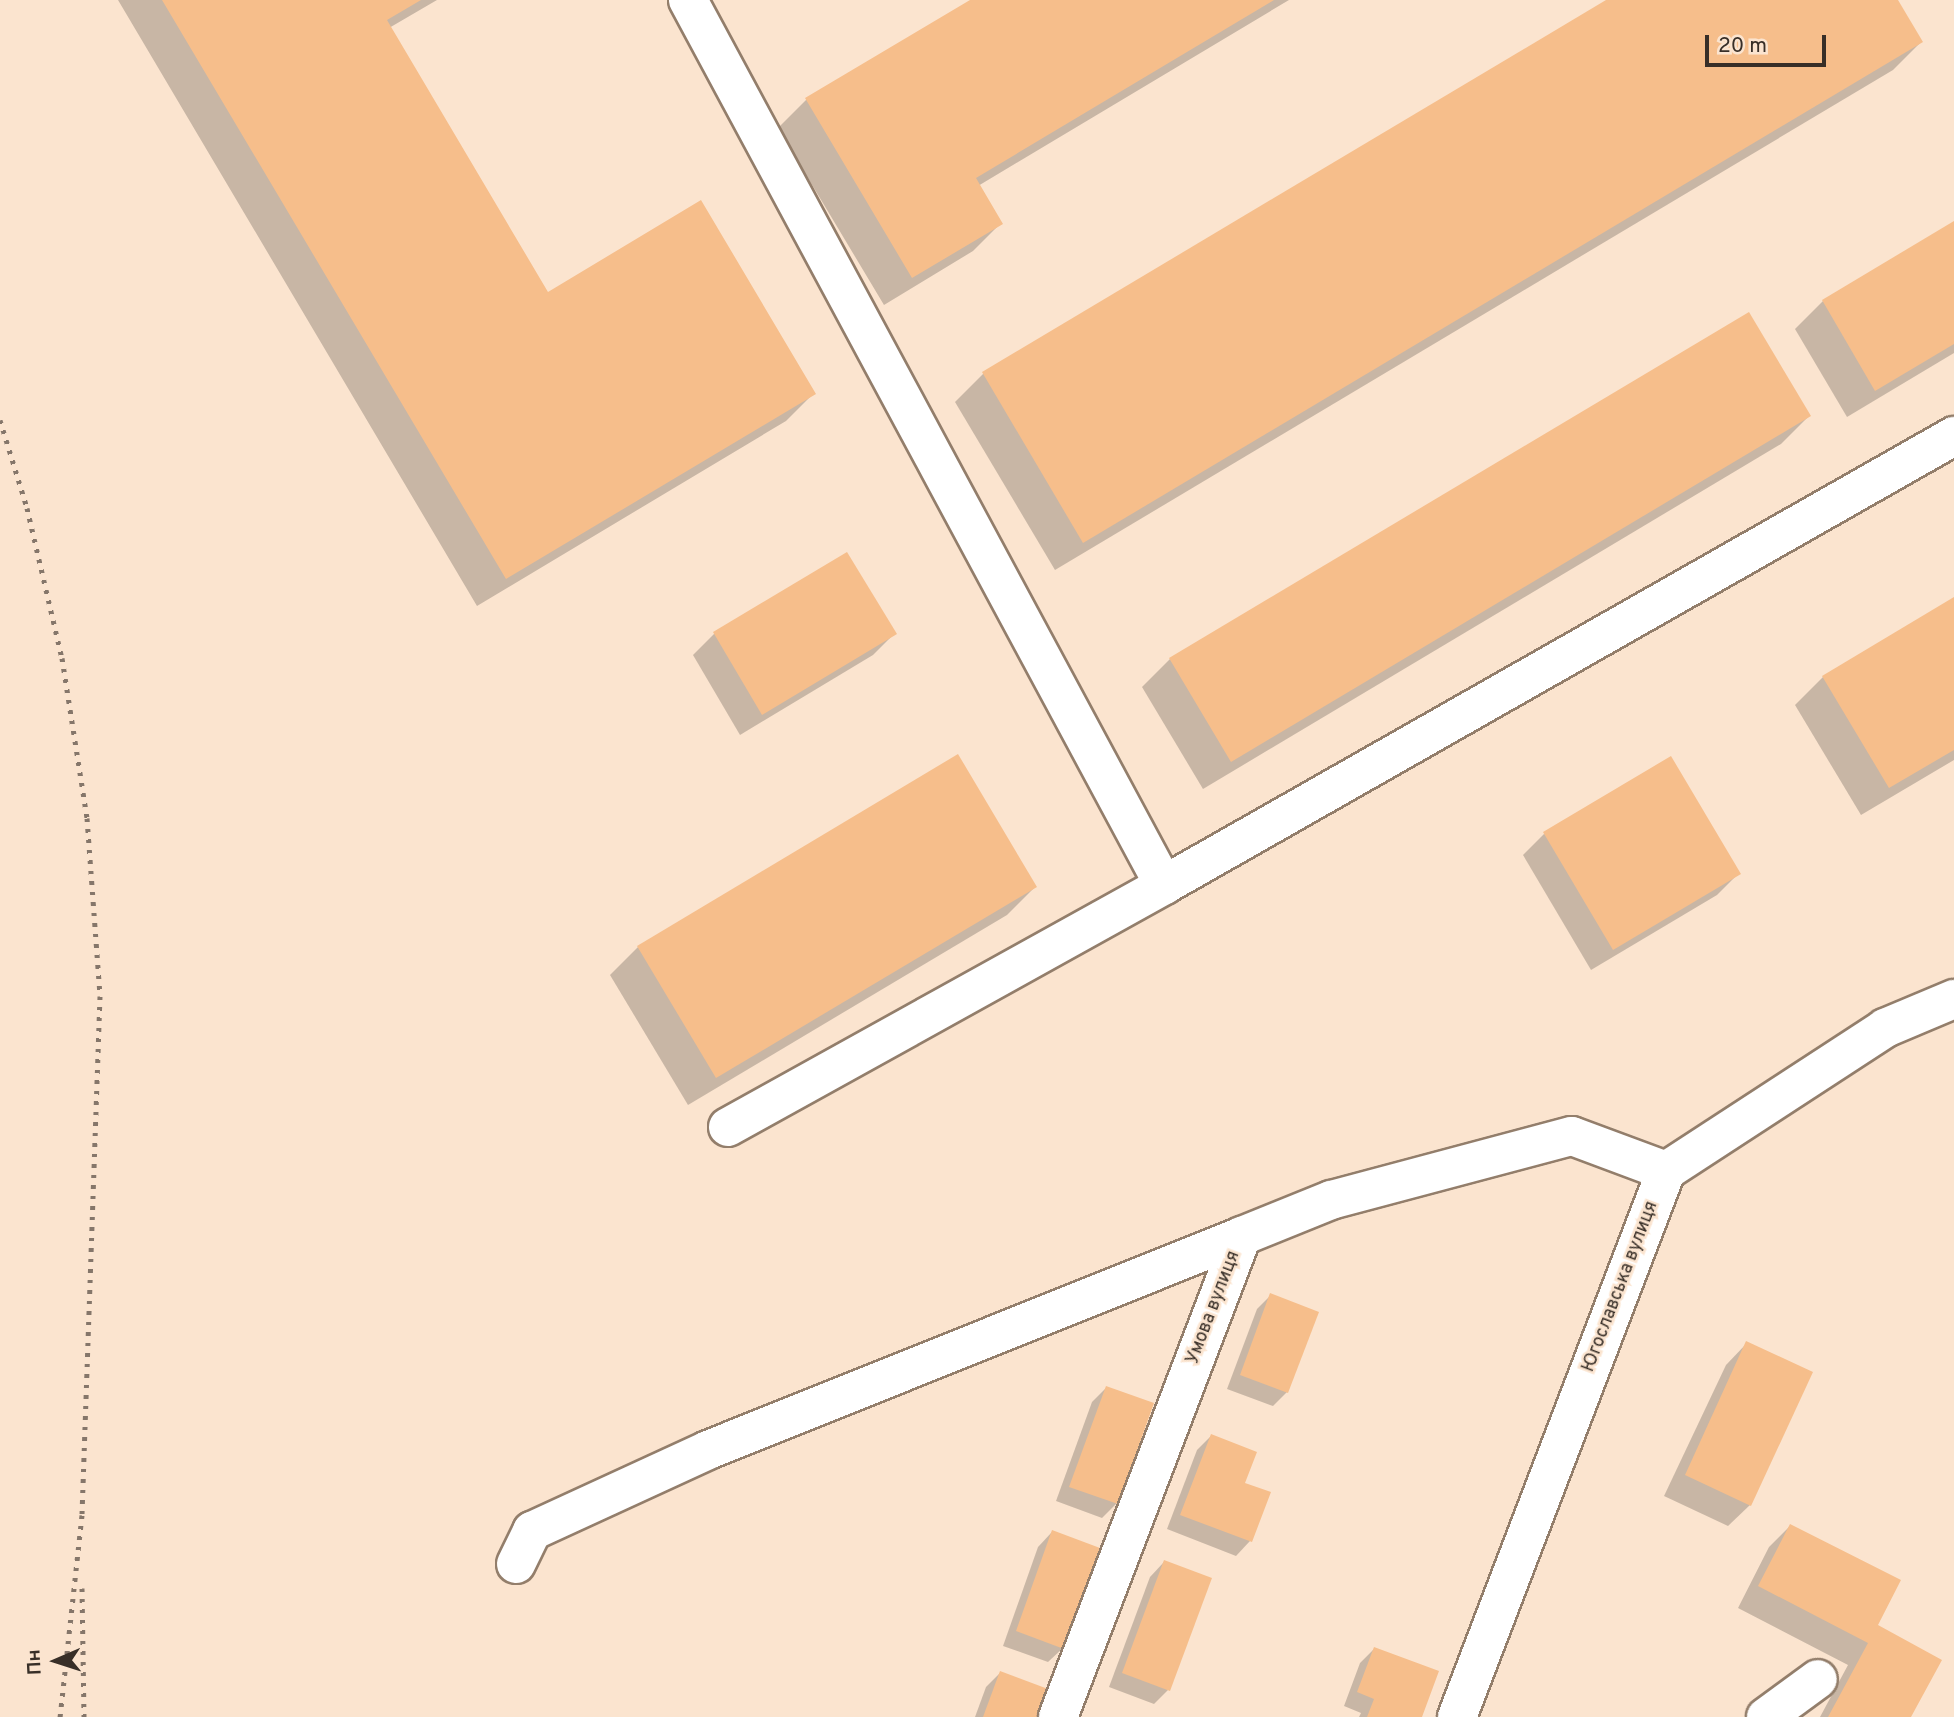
<!DOCTYPE html>
<html>
<head>
<meta charset="utf-8">
<style>
	body { margin:0 }
	#map { position:relative; width:1954px; height:1717px; overflow:hidden; background:#fbe4cf; font-family:Overpass,sans-serif }
	div>[style] { position:absolute }
	.shadow>* { inset:0; background:#0003 }
	.building>* { inset:0; background:#f6be8b }
	.roads { filter:drop-shadow(2px 0 #937e6b) drop-shadow(-2px 0 #937e6b) drop-shadow(0 2px #937e6b) drop-shadow(0 -2px #937e6b) }
	.minor>* { height:38px; margin:-19px; padding:0 19px; transform-origin:19px; border-radius:19px; background:#fff }
	.rail>* { height:5px; margin-top:-2.5px; transform-origin:0; background:repeating-linear-gradient(90deg,#85766a 0 3.5px,transparent 0 10.5px) }
	span { translate:-50% -50%; white-space:nowrap; text-align:center; line-height:1.15; -webkit-text-stroke:5px #fbe4cf; paint-order:stroke }
	.street-label { font-size:18px; color:#382f28 }
	.north { position:absolute; left:21px; top:1626px; width:70px; height:70px; -webkit-text-stroke:5px #fbe4cf; paint-order:stroke; rotate:267deg; font-size:19px; font-weight:700; line-height:28px; text-align:center; color:#382f28 }
	.north::after { content:''; display:block; margin:auto; width:24px; height:32px; background:#382f28; clip-path:polygon(50% 0,100% 100%,50% 72%,0 100%) }
	.scale { position:absolute; left:1705px; top:35px; width:121px; height:32px; box-sizing:border-box; border:4px solid #382f28; border-top:0; padding-left:9px; font-size:21px; line-height:24px; white-space:nowrap; color:#382f28; -webkit-text-stroke:5px #fbe4cf; paint-order:stroke }
</style>
</head>
<body>
<div id="map">
	<div class="shadow">
		<i style="clip-path:polygon(118px 0,437px 0,389px 28px,547px 294px,814px 393px,786px 421px,477px 606px)"></i>
		<i style="clip-path:polygon(973px 0,1289px 0,978px 186px,1001px 223px,973px 251px,884px 305px,778px 128px,806px 100px)"></i>
		<i style="clip-path:polygon(1610px 0,1896px 0,1921px 42px,1893px 70px,1055px 570px,955px 402px,983px 374px)"></i>
		<i style="clip-path:polygon(1954px 223px,1954px 353px,1847px 417px,1795px 329px,1823px 301px)"></i>
		<i style="clip-path:polygon(1809px 416px,1781px 444px,1203px 789px,1142px 687px,1170px 659px)"></i>
		<i style="clip-path:polygon(1954px 599px,1954px 760px,1861px 815px,1795px 705px,1823px 677px)"></i>
		<i style="clip-path:polygon(714px 634px,894px 634px,873px 655px,740px 735px,693px 655px)"></i>
		<i style="clip-path:polygon(1544px 834px,1738px 874px,1717px 895px,1591px 970px,1523px 855px)"></i>
		<i style="clip-path:polygon(1035px 887px,1007px 915px,688px 1105px,610px 975px,638px 947px)"></i>
		<i style="clip-path:polygon(1271px 1295px,1287px 1392px,1273px 1406px,1227px 1389px,1257px 1309px)"></i>
		<i style="clip-path:polygon(1747px 1343px,1750px 1505px,1728px 1526px,1664px 1496px,1726px 1365px)"></i>
		<i style="clip-path:polygon(1106px 1388px,1117px 1503px,1102px 1518px,1056px 1501px,1092px 1402px)"></i>
		<i style="clip-path:polygon(1211px 1436px,1243px 1484px,1250px 1541px,1236px 1556px,1167px 1529px,1197px 1450px)"></i>
		<i style="clip-path:polygon(1790px 1526px,1875px 1626px,1909px 1717px,1820px 1717px,1848px 1665px,1738px 1608px,1769px 1547px)"></i>
		<i style="clip-path:polygon(1052px 1532px,1063px 1648px,1048px 1662px,1003px 1646px,1038px 1547px)"></i>
		<i style="clip-path:polygon(1164px 1562px,1168px 1690px,1154px 1704px,1109px 1687px,1150px 1577px)"></i>
		<i style="clip-path:polygon(1374px 1649px,1420px 1717px,1359px 1717px,1361px 1713px,1344px 1706px,1360px 1663px)"></i>
		<i style="clip-path:polygon(1000px 1673px,1036px 1717px,975px 1717px,986px 1687px)"></i>
	</div>
	<div class="building">
		<i style="clip-path:polygon(162px 0,421px 0,387px 20px,548px 292px,701px 200px,816px 394px,506px 579px)"></i>
		<i style="clip-path:polygon(970px 0,1274px 0,976px 178px,1003px 224px,912px 278px,805px 98px)"></i>
		<i style="clip-path:polygon(1606px 0,1898px 0,1923px 42px,1083px 543px,982px 372px)"></i>
		<i style="clip-path:polygon(1954px 221px,1954px 344px,1875px 391px,1822px 300px)"></i>
		<i style="clip-path:polygon(1749px 312px,1811px 416px,1231px 762px,1169px 658px)"></i>
		<i style="clip-path:polygon(847px 552px,897px 634px,762px 715px,713px 632px)"></i>
		<i style="clip-path:polygon(1954px 597px,1954px 750px,1889px 788px,1822px 676px)"></i>
		<i style="clip-path:polygon(958px 754px,1037px 887px,716px 1078px,637px 946px)"></i>
		<i style="clip-path:polygon(1671px 756px,1741px 874px,1613px 950px,1543px 832px)"></i>
		<i style="clip-path:polygon(1270px 1293px,1319px 1312px,1288px 1393px,1240px 1375px)"></i>
		<i style="clip-path:polygon(1746px 1341px,1813px 1372px,1751px 1506px,1685px 1475px)"></i>
		<i style="clip-path:polygon(1106px 1386px,1154px 1403px,1118px 1504px,1069px 1487px)"></i>
		<i style="clip-path:polygon(1211px 1434px,1257px 1452px,1245px 1483px,1271px 1492px,1252px 1542px,1180px 1515px)"></i>
		<i style="clip-path:polygon(1790px 1524px,1901px 1580px,1878px 1625px,1942px 1660px,1911px 1717px,1828px 1717px,1868px 1643px,1758px 1586px)"></i>
		<i style="clip-path:polygon(1052px 1530px,1100px 1548px,1064px 1649px,1016px 1631px)"></i>
		<i style="clip-path:polygon(1164px 1560px,1212px 1578px,1170px 1691px,1122px 1673px)"></i>
		<i style="clip-path:polygon(1374px 1647px,1439px 1671px,1422px 1717px,1367px 1717px,1374px 1699px,1357px 1692px)"></i>
		<i style="clip-path:polygon(1000px 1671px,1048px 1689px,1038px 1717px,983px 1717px)"></i>
	</div>
	<div class="roads">
		<div class="minor">
			<i style="left:688px;top:0;width:1005px;rotate:61.73deg"></i>
			<i style="left:728px;top:1127px;width:499px;rotate:-29deg"></i>
			<i style="left:1164px;top:885px;width:909px;rotate:-29.61deg"></i>
			<i style="left:516px;top:1564px;width:37px;rotate:-64deg"></i>
			<i style="left:532px;top:1531px;width:194px;rotate:-24.7deg"></i>
			<i style="left:708px;top:1450px;width:575px;rotate:-21.84deg"></i>
			<i style="left:1058px;top:1717px;width:515px;rotate:-69.07deg"></i>
			<i style="left:1242px;top:1236px;width:96px;rotate:-22deg"></i>
			<i style="left:1331px;top:1200px;width:249px;rotate:-14.9deg"></i>
			<i style="left:1572px;top:1136px;width:100px;rotate:20.4deg"></i>
			<i style="left:1457px;top:1717px;width:585px;rotate:-69.05deg"></i>
			<i style="left:1666px;top:1171px;width:262px;rotate:-33.1deg"></i>
			<i style="left:1885px;top:1028px;width:75px;rotate:-22.8deg"></i>
			<i style="left:1766px;top:1717px;width:64px;rotate:-36.2deg"></i>
		</div>
	</div>
	<div class="rail">
		<i style="left:0;top:420px;width:92px;rotate:72.9deg"></i>
		<i style="left:27px;top:508px;width:154px;rotate:76.9deg"></i>
		<i style="left:62px;top:658px;width:162px;rotate:81.1deg"></i>
		<i style="left:87px;top:818px;width:178px;rotate:85.8deg"></i>
		<i style="left:100px;top:996px;width:519px;rotate:91.99deg"></i>
		<i style="left:82px;top:1515px;width:203px;rotate:96.2deg"></i>
		<i style="left:82px;top:1588px;width:129px;rotate:89.1deg"></i>
	</div>
	<div class="street-label">
		<span style="left:1621px;top:1287px;rotate:-69deg">Югославська вулиця</span>
		<span style="left:1214px;top:1308px;rotate:-69deg">Умова вулиця</span>
	</div>
	<div class="north">Пн</div>
	<div class="scale">20 m</div>
</div>
</body>
</html>
